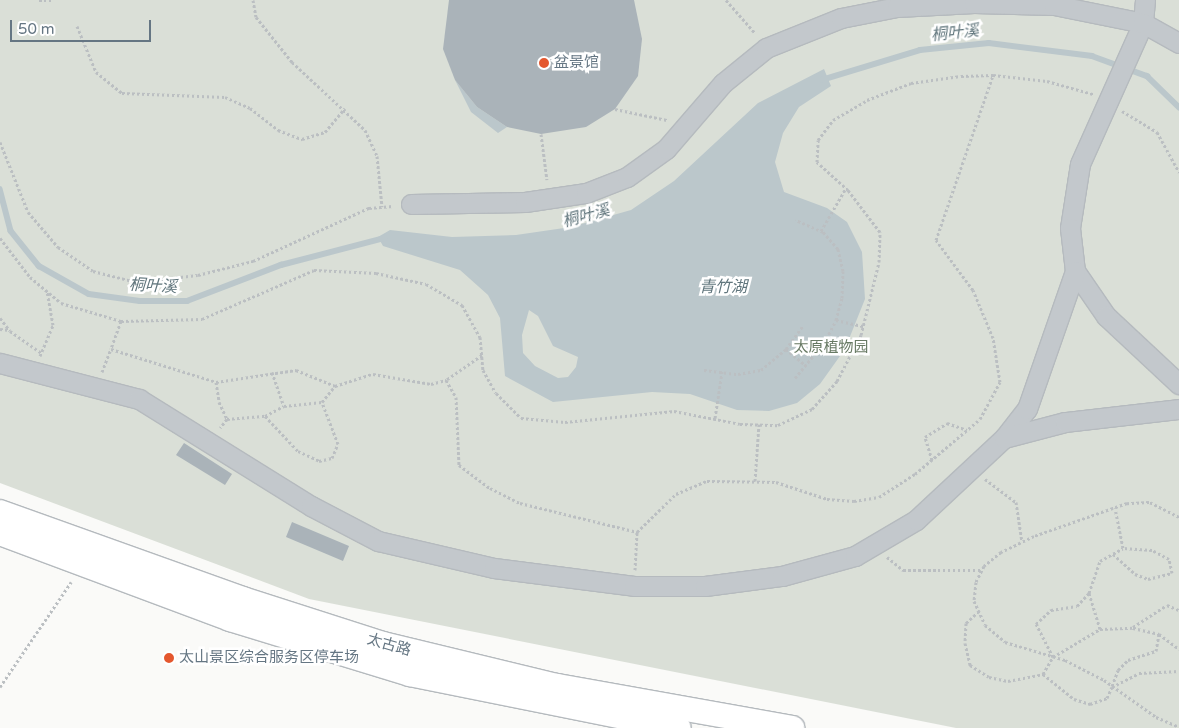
<!DOCTYPE html>
<html>
<head>
<meta charset="utf-8">
<style>
	body { margin:0 }
	#map { position:relative; width:1179px; height:728px; overflow:hidden; background:#fafaf8; font-family:"Varela Round","Noto Sans SC",sans-serif }
	div>[style] { position:absolute }
	.green>* { inset:0; background:#dadfd7 }
	.water>* { inset:0; background:#bbc7cb }
	.stream>* { height:5.5px; margin:-2.75px; padding:0 2.75px; transform-origin:2.75px; border-radius:2.75px; background:#bbc7cb }
	.building>* { inset:0; background:#aab3b9 }
	.path>* { height:3px; margin-top:-1.5px; transform-origin:0; background:repeating-linear-gradient(90deg,#bbbfc2 0 2.5px,transparent 0 5px) }
	.roads { filter:drop-shadow(1px 0 #b5babe) drop-shadow(-1px 0 #b5babe) drop-shadow(0 1px #b5babe) drop-shadow(0 -1px #b5babe) }
	.minor>* { height:19px; margin:-9.5px; padding:0 9.5px; transform-origin:9.5px; border-radius:9.5px; background:#c3c8cc }
	.major>* { height:24px; margin:-12px; padding:0 12px; transform-origin:12px; border-radius:12px; background:#fff }
	.dots>* { width:14px; height:14px; translate:-50% -50%; box-sizing:border-box; border:2px solid #fff; border-radius:50% }
	span { translate:-50% -50%; white-space:nowrap; text-align:center; line-height:1.15; -webkit-text-stroke:5px #fff; paint-order:stroke }
	.poi-label { font-size:15px; color:#657683 }
	.left { translate:0 -50%; text-align:left }
	.park-label { font-size:15px; color:#687a64 }
	.street-label { font-size:15px; color:#657683 }
	.water-label { font-size:16px; color:#60757c; font-style:italic }
	.scale { position:absolute; left:10px; top:20px; width:141px; height:22px; box-sizing:border-box; border:2px solid #657683; border-top:0; padding-left:6px; font-size:15px; line-height:18px; white-space:nowrap; color:#657683; -webkit-text-stroke:4px #fff; paint-order:stroke }
</style>
</head>
<body>
<div id="map">
	<div class="green">
		<i style="clip-path:polygon(0 0,1179px 0,1179px 728px,956px 728px,309px 599px,0 483px)"></i>
	</div>
	<div class="water">
		<i style="clip-path:polygon(evenodd,824px 69px,831px 86px,799px 107px,783px 133px,775px 162px,784px 192px,827px 208px,847px 222px,862px 252px,865px 299px,845px 349px,820px 384px,797px 403px,769px 411px,737px 410px,690px 394px,652px 392px,553px 402px,505px 376px,500px 318px,488px 295px,460px 270px,383px 246px,378px 237px,390px 230px,452px 237px,516px 235px,571px 227px,631px 210px,674px 181px,758px 103px,824px 69px,529px 310px,538px 316px,553px 346px,578px 357px,576px 367px,568px 377px,558px 378px,535px 366px,523px 353px,522px 335px,529px 310px)"></i>
		<i style="clip-path:polygon(455px 80px,477px 107px,507px 127px,498px 133px,471px 112px)"></i>
	</div>
	<div class="stream">
		<i style="left:822px;top:80px;width:102px;rotate:-17deg"></i>
		<i style="left:920px;top:50px;width:69px;rotate:-5.8deg"></i>
		<i style="left:989px;top:43px;width:104px;rotate:7.2deg"></i>
		<i style="left:1092px;top:56px;width:59px;rotate:20deg"></i>
		<i style="left:1147px;top:76px;width:45px;rotate:44.1deg"></i>
		<i style="left:0;top:189px;width:43px;rotate:75.3deg"></i>
		<i style="left:11px;top:231px;width:45px;rotate:51.3deg"></i>
		<i style="left:39px;top:266px;width:57px;rotate:29.2deg"></i>
		<i style="left:89px;top:294px;width:51px;rotate:7.8deg"></i>
		<i style="left:140px;top:301px;width:47px"></i>
		<i style="left:187px;top:301px;width:101px;rotate:-21deg"></i>
		<i style="left:281px;top:265px;width:107px;rotate:-14.6deg"></i>
	</div>
	<div class="building">
		<i style="clip-path:polygon(449px 0,634px 0,642px 39px,638px 76px,615px 109px,586px 127px,541px 134px,507px 127px,477px 107px,455px 80px,443px 49px)"></i>
		<i style="clip-path:polygon(184px 443px,232px 474px,225px 485px,176px 455px)"></i>
		<i style="clip-path:polygon(292px 522px,349px 546px,343px 561px,286px 537px)"></i>
	</div>
	<div class="path">
		<i style="left:39px;top:0;width:15px"></i>
		<i style="left:253px;top:0;width:17px;rotate:80deg"></i>
		<i style="left:256px;top:17px;width:58px;rotate:51.3deg"></i>
		<i style="left:292px;top:62px;width:100px;rotate:43deg"></i>
		<i style="left:365px;top:130px;width:29px;rotate:65deg"></i>
		<i style="left:377px;top:156px;width:51px;rotate:84.4deg"></i>
		<i style="left:726px;top:0;width:44px;rotate:48.7deg"></i>
		<i style="left:77px;top:26px;width:50px;rotate:67.6deg"></i>
		<i style="left:96px;top:72px;width:33px;rotate:39deg"></i>
		<i style="left:122px;top:93px;width:103px;rotate:2.2deg"></i>
		<i style="left:225px;top:97px;width:27px;rotate:24deg"></i>
		<i style="left:250px;top:108px;width:36px;rotate:38deg"></i>
		<i style="left:278px;top:130px;width:26px;rotate:21deg"></i>
		<i style="left:302px;top:139px;width:24px;rotate:-17deg"></i>
		<i style="left:325px;top:132px;width:31px;rotate:-50deg"></i>
		<i style="left:615px;top:109px;width:53px;rotate:11.9deg"></i>
		<i style="left:1122px;top:111px;width:41px;rotate:31deg"></i>
		<i style="left:1157px;top:132px;width:46px;rotate:61.2deg"></i>
		<i style="left:541px;top:134px;width:46px;rotate:82.6deg"></i>
		<i style="left:0;top:142px;width:75px;rotate:68.2deg"></i>
		<i style="left:28px;top:212px;width:46px;rotate:49.4deg"></i>
		<i style="left:58px;top:247px;width:42px;rotate:34.4deg"></i>
		<i style="left:93px;top:271px;width:44px;rotate:14.3deg"></i>
		<i style="left:136px;top:282px;width:62px;rotate:-6.4deg"></i>
		<i style="left:198px;top:275px;width:57px;rotate:-14.3deg"></i>
		<i style="left:253px;top:261px;width:128px;rotate:-24.6deg"></i>
		<i style="left:369px;top:208px;width:24px;rotate:-5deg"></i>
		<i style="left:821px;top:231px;width:50px;rotate:-59.8deg"></i>
		<i style="left:0;top:238px;width:49px;rotate:52.4deg"></i>
		<i style="left:30px;top:277px;width:40px;rotate:40deg"></i>
		<i style="left:61px;top:303px;width:63px;rotate:16.7deg"></i>
		<i style="left:121px;top:321px;width:81px;rotate:-1.4deg"></i>
		<i style="left:202px;top:319px;width:122px;rotate:-23.6deg"></i>
		<i style="left:314px;top:270px;width:62px;rotate:2.8deg"></i>
		<i style="left:376px;top:273px;width:51px;rotate:12.4deg"></i>
		<i style="left:426px;top:284px;width:42px;rotate:30.3deg"></i>
		<i style="left:462px;top:305px;width:37px;rotate:61deg"></i>
		<i style="left:480px;top:337px;width:33px;rotate:85deg"></i>
		<i style="left:483px;top:370px;width:26px;rotate:61deg"></i>
		<i style="left:496px;top:393px;width:35px;rotate:45deg"></i>
		<i style="left:521px;top:418px;width:44px;rotate:5.2deg"></i>
		<i style="left:565px;top:422px;width:110px;rotate:-5.8deg"></i>
		<i style="left:674px;top:411px;width:67px;rotate:11.1deg"></i>
		<i style="left:740px;top:424px;width:38px;rotate:2deg"></i>
		<i style="left:778px;top:425px;width:38px;rotate:-25deg"></i>
		<i style="left:812px;top:409px;width:38px;rotate:-48deg"></i>
		<i style="left:837px;top:381px;width:52px;rotate:-62.4deg"></i>
		<i style="left:861px;top:335px;width:75px;rotate:-76.1deg"></i>
		<i style="left:879px;top:262px;width:30px;rotate:-88deg"></i>
		<i style="left:880px;top:232px;width:53px;rotate:-127.3deg"></i>
		<i style="left:848px;top:190px;width:42px;rotate:-137.9deg"></i>
		<i style="left:817px;top:162px;width:22px;rotate:-87deg"></i>
		<i style="left:818px;top:140px;width:25px;rotate:-53deg"></i>
		<i style="left:833px;top:120px;width:39px;rotate:-30deg"></i>
		<i style="left:867px;top:100px;width:47px;rotate:-21.1deg"></i>
		<i style="left:911px;top:83px;width:50px;rotate:-8deg"></i>
		<i style="left:961px;top:76px;width:32px;rotate:-2deg"></i>
		<i style="left:993px;top:75px;width:54px;rotate:6.3deg"></i>
		<i style="left:1047px;top:81px;width:48px;rotate:15.8deg"></i>
		<i style="left:0;top:318px;width:16px;rotate:52deg"></i>
		<i style="left:10px;top:331px;width:39px;rotate:35deg"></i>
		<i style="left:836px;top:320px;width:28px;rotate:13deg"></i>
		<i style="left:121px;top:321px;width:30px;rotate:110deg"></i>
		<i style="left:111px;top:349px;width:110px;rotate:17.4deg"></i>
		<i style="left:216px;top:382px;width:81px;rotate:-8.5deg"></i>
		<i style="left:296px;top:370px;width:42px;rotate:22.3deg"></i>
		<i style="left:335px;top:386px;width:40px;rotate:-18deg"></i>
		<i style="left:373px;top:374px;width:59px;rotate:9.8deg"></i>
		<i style="left:431px;top:384px;width:16px;rotate:-15deg"></i>
		<i style="left:0;top:329px;width:9px;rotate:6deg"></i>
		<i style="left:786px;top:349px;width:26px;rotate:40deg"></i>
		<i style="left:482px;top:355px;width:44px;rotate:145.2deg"></i>
		<i style="left:446px;top:380px;width:20px;rotate:60deg"></i>
		<i style="left:456px;top:397px;width:68px;rotate:87.5deg"></i>
		<i style="left:459px;top:465px;width:39px;rotate:37deg"></i>
		<i style="left:490px;top:488px;width:34px;rotate:27deg"></i>
		<i style="left:520px;top:503px;width:121px;rotate:13.9deg"></i>
		<i style="left:40px;top:356px;width:34px;rotate:-67deg"></i>
		<i style="left:53px;top:325px;width:34px;rotate:-100deg"></i>
		<i style="left:704px;top:370px;width:34px;rotate:7deg"></i>
		<i style="left:738px;top:374px;width:23px;rotate:-10deg"></i>
		<i style="left:761px;top:370px;width:33px;rotate:-40deg"></i>
		<i style="left:786px;top:349px;width:29px;rotate:-54deg"></i>
		<i style="left:102px;top:372px;width:25px;rotate:-69deg"></i>
		<i style="left:272px;top:372px;width:36px;rotate:71deg"></i>
		<i style="left:795px;top:378px;width:45px;rotate:-50.4deg"></i>
		<i style="left:824px;top:343px;width:26px;rotate:-62deg"></i>
		<i style="left:836px;top:320px;width:23px;rotate:-75deg"></i>
		<i style="left:842px;top:298px;width:27px;rotate:-88deg"></i>
		<i style="left:843px;top:271px;width:23px;rotate:-103deg"></i>
		<i style="left:838px;top:249px;width:23px;rotate:-131deg"></i>
		<i style="left:823px;top:232px;width:30px;rotate:-156deg"></i>
		<i style="left:216px;top:382px;width:20px;rotate:81deg"></i>
		<i style="left:219px;top:402px;width:19px;rotate:65deg"></i>
		<i style="left:227px;top:419px;width:11px;rotate:128deg"></i>
		<i style="left:265px;top:416px;width:48px;rotate:46.7deg"></i>
		<i style="left:298px;top:451px;width:23px;rotate:25deg"></i>
		<i style="left:319px;top:461px;width:13px;rotate:-13deg"></i>
		<i style="left:332px;top:458px;width:15px;rotate:-67deg"></i>
		<i style="left:338px;top:444px;width:45px;rotate:-110.9deg"></i>
		<i style="left:715px;top:418px;width:47px;rotate:-81.3deg"></i>
		<i style="left:227px;top:419px;width:38px;rotate:-5deg"></i>
		<i style="left:265px;top:416px;width:21px;rotate:-28deg"></i>
		<i style="left:284px;top:406px;width:38px;rotate:-6deg"></i>
		<i style="left:322px;top:402px;width:21px;rotate:-51deg"></i>
		<i style="left:932px;top:460px;width:24px;rotate:-107deg"></i>
		<i style="left:925px;top:437px;width:26px;rotate:-32deg"></i>
		<i style="left:947px;top:423px;width:21px;rotate:19deg"></i>
		<i style="left:985px;top:479px;width:39px;rotate:37deg"></i>
		<i style="left:1016px;top:502px;width:40px;rotate:81.5deg"></i>
		<i style="left:755px;top:481px;width:57px;rotate:-86deg"></i>
		<i style="left:1179px;top:517px;width:34px;rotate:-153deg"></i>
		<i style="left:1149px;top:502px;width:22px;rotate:177deg"></i>
		<i style="left:1127px;top:503px;width:99px;rotate:160.5deg"></i>
		<i style="left:1034px;top:536px;width:37px;rotate:154deg"></i>
		<i style="left:1001px;top:552px;width:22px;rotate:141deg"></i>
		<i style="left:984px;top:566px;width:18px;rotate:117deg"></i>
		<i style="left:976px;top:582px;width:19px;rotate:96deg"></i>
		<i style="left:974px;top:601px;width:26px;rotate:65deg"></i>
		<i style="left:985px;top:625px;width:26px;rotate:40deg"></i>
		<i style="left:1005px;top:642px;width:63px;rotate:16.7deg"></i>
		<i style="left:1065px;top:660px;width:44px;rotate:27.1deg"></i>
		<i style="left:1104px;top:680px;width:64px;rotate:35.4deg"></i>
		<i style="left:1156px;top:717px;width:25px;rotate:23deg"></i>
		<i style="left:1113px;top:554px;width:30px;rotate:42deg"></i>
		<i style="left:1135px;top:574px;width:14px;rotate:21deg"></i>
		<i style="left:1148px;top:579px;width:25px;rotate:-14deg"></i>
		<i style="left:1172px;top:573px;width:14px;rotate:-102deg"></i>
		<i style="left:1169px;top:559px;width:19px;rotate:-152deg"></i>
		<i style="left:1152px;top:550px;width:29px;rotate:-176deg"></i>
		<i style="left:887px;top:557px;width:21px;rotate:39deg"></i>
		<i style="left:903px;top:570px;width:79px"></i>
		<i style="left:635px;top:570px;width:38px;rotate:-87deg"></i>
		<i style="left:637px;top:532px;width:54px;rotate:-44.3deg"></i>
		<i style="left:676px;top:494px;width:34px;rotate:-23deg"></i>
		<i style="left:707px;top:481px;width:69px;rotate:0.8deg"></i>
		<i style="left:776px;top:482px;width:54px;rotate:18.4deg"></i>
		<i style="left:827px;top:499px;width:27px;rotate:4deg"></i>
		<i style="left:854px;top:501px;width:25px;rotate:-9deg"></i>
		<i style="left:879px;top:497px;width:43px;rotate:-32.6deg"></i>
		<i style="left:915px;top:474px;width:85px;rotate:-40.2deg"></i>
		<i style="left:980px;top:419px;width:42px;rotate:-61.6deg"></i>
		<i style="left:1000px;top:382px;width:45px;rotate:-99deg"></i>
		<i style="left:993px;top:338px;width:52px;rotate:-112.6deg"></i>
		<i style="left:973px;top:290px;width:62px;rotate:-126.5deg"></i>
		<i style="left:936px;top:240px;width:175px;rotate:-70.9deg"></i>
		<i style="left:979px;top:611px;width:18px;rotate:137deg"></i>
		<i style="left:966px;top:623px;width:20px;rotate:93deg"></i>
		<i style="left:965px;top:643px;width:23px;rotate:77deg"></i>
		<i style="left:970px;top:665px;width:22px;rotate:32deg"></i>
		<i style="left:989px;top:677px;width:19px;rotate:12deg"></i>
		<i style="left:1008px;top:681px;width:36px;rotate:-11deg"></i>
		<i style="left:1043px;top:674px;width:40px;rotate:39deg"></i>
		<i style="left:1074px;top:699px;width:17px;rotate:17deg"></i>
		<i style="left:1090px;top:704px;width:18px;rotate:-19deg"></i>
		<i style="left:1107px;top:698px;width:12px;rotate:-66deg"></i>
		<i style="left:1112px;top:687px;width:30px;rotate:-27deg"></i>
		<i style="left:1139px;top:673px;width:40px;rotate:-2.9deg"></i>
		<i style="left:1133px;top:627px;width:40px;rotate:-32.9deg"></i>
		<i style="left:1167px;top:605px;width:13px;rotate:23deg"></i>
		<i style="left:1100px;top:629px;width:38px;rotate:-107deg"></i>
		<i style="left:1089px;top:593px;width:34px;rotate:-71deg"></i>
		<i style="left:1100px;top:561px;width:26px;rotate:-29deg"></i>
		<i style="left:1123px;top:548px;width:41px;rotate:-101.3deg"></i>
		<i style="left:1053px;top:657px;width:37px;rotate:-117deg"></i>
		<i style="left:1036px;top:624px;width:21px;rotate:-43deg"></i>
		<i style="left:1051px;top:610px;width:26px;rotate:-9deg"></i>
		<i style="left:1077px;top:606px;width:18px;rotate:-47deg"></i>
		<i style="left:1043px;top:674px;width:20px;rotate:-60deg"></i>
		<i style="left:1053px;top:657px;width:55px;rotate:-30.8deg"></i>
		<i style="left:1100px;top:629px;width:33px;rotate:-2deg"></i>
		<i style="left:1133px;top:628px;width:27px;rotate:13deg"></i>
		<i style="left:1159px;top:634px;width:25px;rotate:37deg"></i>
		<i style="left:1112px;top:686px;width:17px;rotate:-69deg"></i>
		<i style="left:1118px;top:670px;width:14px;rotate:-45deg"></i>
		<i style="left:1128px;top:660px;width:29px;rotate:-18deg"></i>
		<i style="left:1156px;top:651px;width:17px;rotate:-80deg"></i>
		<i style="left:0;top:687px;width:127px;rotate:-55.9deg"></i>
	</div>
	<div class="roads">
		<div class="minor">
			<i style="left:1145px;top:0;width:23px;rotate:95deg"></i>
			<i style="left:1143px;top:23px;width:154px;rotate:114.1deg"></i>
			<i style="left:1080px;top:164px;width:65px;rotate:98.9deg"></i>
			<i style="left:1070px;top:228px;width:43px;rotate:83.4deg"></i>
			<i style="left:1075px;top:271px;width:55px;rotate:55.4deg"></i>
			<i style="left:1106px;top:316px;width:100px;rotate:43deg"></i>
			<i style="left:411px;top:204px;width:114px;rotate:-1deg"></i>
			<i style="left:525px;top:202px;width:62px;rotate:-8.4deg"></i>
			<i style="left:586px;top:193px;width:44px;rotate:-21.3deg"></i>
			<i style="left:627px;top:177px;width:48px;rotate:-35.7deg"></i>
			<i style="left:666px;top:149px;width:87px;rotate:-49.2deg"></i>
			<i style="left:723px;top:83px;width:55px;rotate:-39.1deg"></i>
			<i style="left:766px;top:48px;width:81px;rotate:-21.8deg"></i>
			<i style="left:841px;top:18px;width:57px;rotate:-11.1deg"></i>
			<i style="left:897px;top:7px;width:77px;rotate:-3deg"></i>
			<i style="left:974px;top:3px;width:80px;rotate:1.4deg"></i>
			<i style="left:1054px;top:5px;width:91px;rotate:11.4deg"></i>
			<i style="left:1143px;top:23px;width:41px;rotate:29.1deg"></i>
			<i style="left:0;top:363px;width:144px;rotate:14.5deg"></i>
			<i style="left:139px;top:399px;width:203px;rotate:31.9deg"></i>
			<i style="left:311px;top:506px;width:76px;rotate:27.6deg"></i>
			<i style="left:378px;top:541px;width:119px;rotate:13.1deg"></i>
			<i style="left:494px;top:568px;width:141px;rotate:7.3deg"></i>
			<i style="left:634px;top:586px;width:71px"></i>
			<i style="left:705px;top:586px;width:78px;rotate:-7.4deg"></i>
			<i style="left:782px;top:576px;width:76px;rotate:-15.3deg"></i>
			<i style="left:855px;top:556px;width:71px;rotate:-30.5deg"></i>
			<i style="left:916px;top:520px;width:120px;rotate:-43deg"></i>
			<i style="left:1004px;top:438px;width:37px;rotate:-52deg"></i>
			<i style="left:1027px;top:409px;width:146px;rotate:-70.8deg"></i>
			<i style="left:1004px;top:438px;width:63px;rotate:-14.7deg"></i>
			<i style="left:1065px;top:422px;width:115px;rotate:-6.5deg"></i>
		</div>
		<div class="major">
			<i style="left:0;top:512px;width:258px;rotate:19.7deg"></i>
			<i style="left:243px;top:599px;width:147px;rotate:17.8deg"></i>
			<i style="left:383px;top:644px;width:179px;rotate:13.6deg"></i>
			<i style="left:557px;top:686px;width:239px;rotate:10.1deg"></i>
			<i style="left:0;top:533px;width:246px;rotate:20.5deg"></i>
			<i style="left:230px;top:619px;width:188px;rotate:17deg"></i>
			<i style="left:410px;top:674px;width:274px;rotate:11.4deg"></i>
		</div>
	</div>
	<div class="dots">
		<i style="left:544px;top:63px;background:#e4572e"></i>
		<i style="left:169px;top:658px;background:#e4572e"></i>
	</div>
	<div class="poi-label">
		<span class="left" style="left:554px;top:63px">盆景馆</span>
		<span class="left" style="left:179px;top:658px">太山景区综合服务区停车场</span>
	</div>
	<div class="park-label">
		<span style="left:831px;top:348px">太原植物园</span>
	</div>
	<div class="street-label">
		<span style="left:389px;top:645px;rotate:16deg">太古路</span>
	</div>
	<div class="water-label">
		<span style="left:955px;top:33px;rotate:-6deg">桐叶溪</span>
		<span style="left:586px;top:216px;rotate:-15deg">桐叶溪</span>
		<span style="left:153px;top:286px;rotate:3deg">桐叶溪</span>
		<span style="left:723px;top:287px">青竹湖</span>
	</div>
	<div class="scale">50 m</div>
</div>
</body>
</html>
